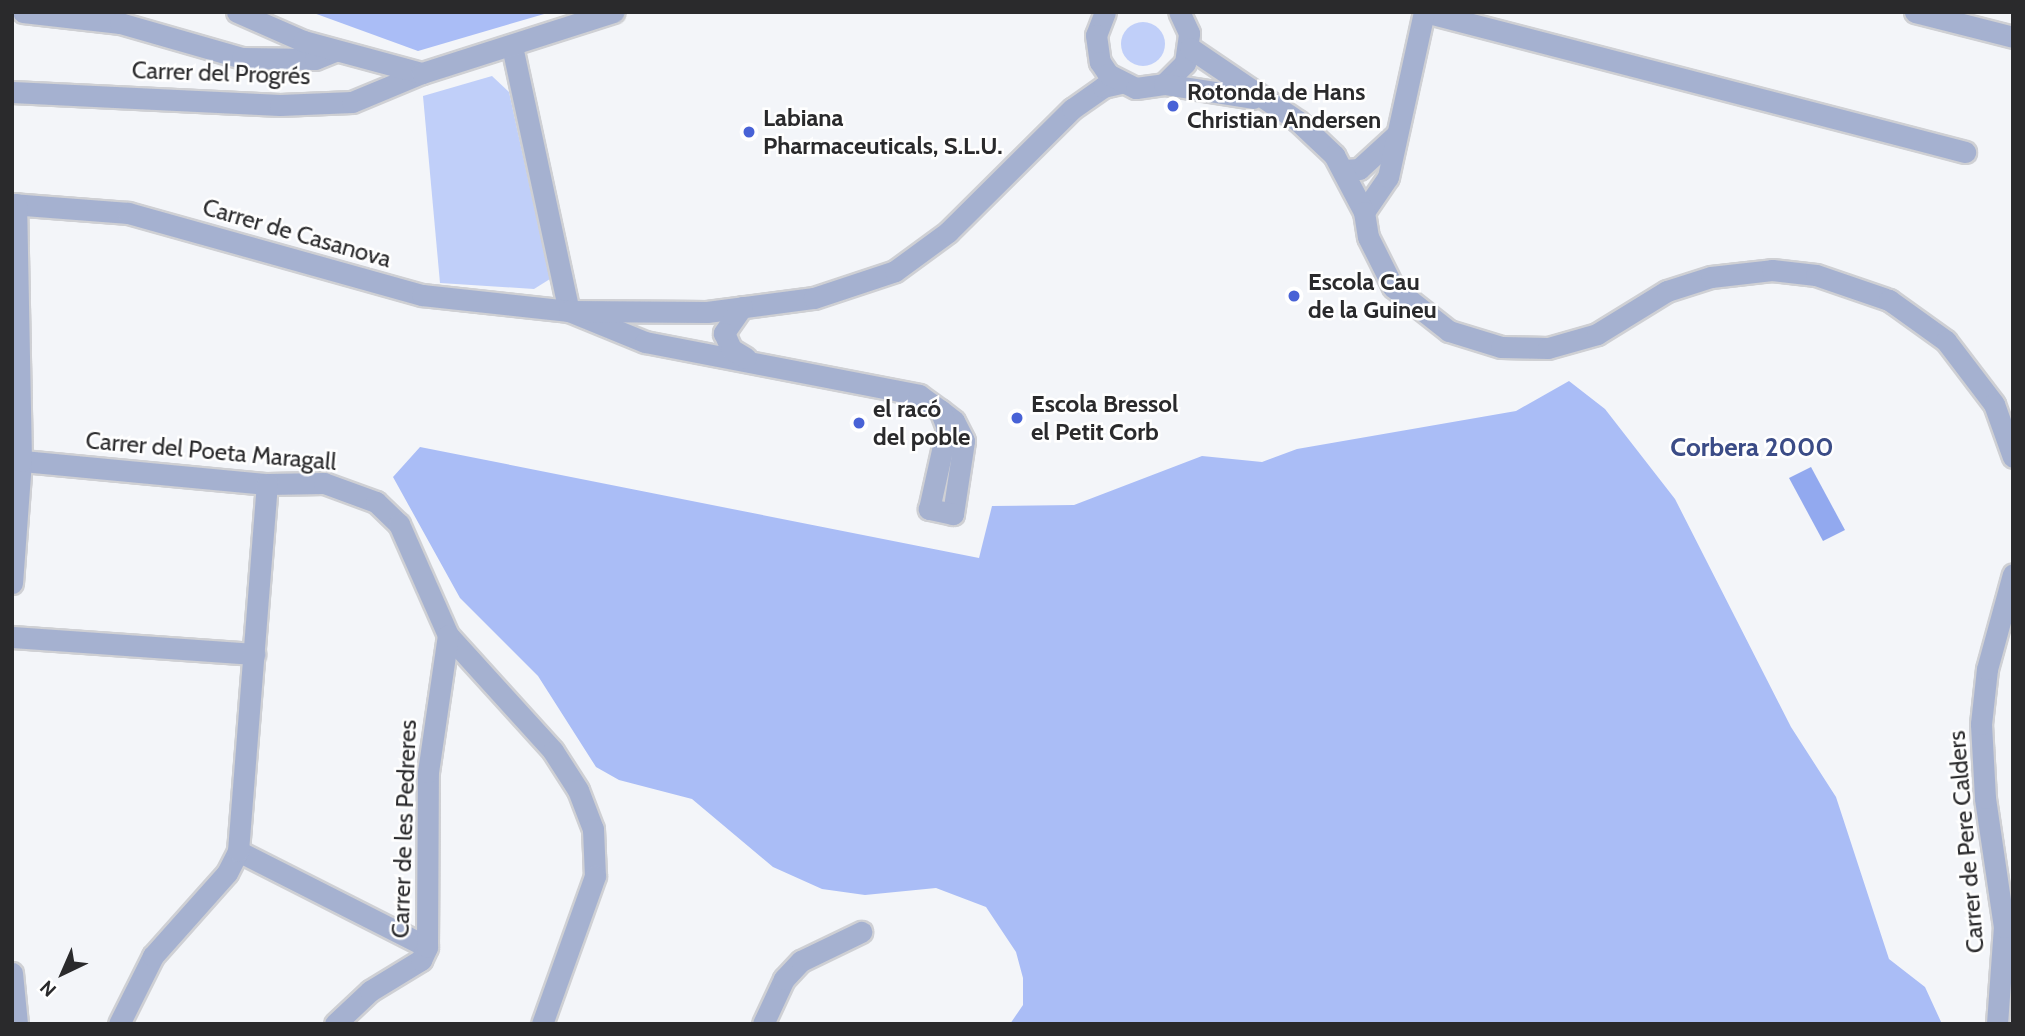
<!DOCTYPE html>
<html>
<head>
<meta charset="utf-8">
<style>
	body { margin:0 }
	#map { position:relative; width:2025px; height:1036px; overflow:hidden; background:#f3f5f9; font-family:Cabin,sans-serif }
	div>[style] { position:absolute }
	.green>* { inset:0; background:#c0cff9 }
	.round { border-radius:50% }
	.forest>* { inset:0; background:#aabdf6 }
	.water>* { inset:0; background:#92a9ef }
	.roads { filter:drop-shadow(2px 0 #cfd0d4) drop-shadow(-2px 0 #cfd0d4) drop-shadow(0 2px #cfd0d4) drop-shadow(0 -2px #cfd0d4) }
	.minor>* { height:21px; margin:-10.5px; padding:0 10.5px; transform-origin:10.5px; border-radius:10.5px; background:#a5b1d0 }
	.tertiary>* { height:21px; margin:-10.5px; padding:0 10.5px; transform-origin:10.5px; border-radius:10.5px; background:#a5b1d0 }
	.dots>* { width:19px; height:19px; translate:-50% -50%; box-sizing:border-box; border:4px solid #fff; border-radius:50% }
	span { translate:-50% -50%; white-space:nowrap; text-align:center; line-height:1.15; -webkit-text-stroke:5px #fff; paint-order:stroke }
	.street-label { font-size:24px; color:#2a2a2c }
	.poi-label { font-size:24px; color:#2a2a2c; font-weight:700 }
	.left { translate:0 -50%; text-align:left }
	.neighbourhood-label { font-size:26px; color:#3b4c87; font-weight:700 }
	.frame { position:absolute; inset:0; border:14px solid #2a2a2c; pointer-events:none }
	.north { position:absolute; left:28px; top:938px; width:70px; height:70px; -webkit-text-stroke:5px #fff; paint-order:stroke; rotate:224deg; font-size:19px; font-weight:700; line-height:28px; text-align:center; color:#2a2a2c }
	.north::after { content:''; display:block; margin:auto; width:24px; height:32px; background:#2a2a2c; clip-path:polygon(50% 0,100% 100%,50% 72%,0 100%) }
</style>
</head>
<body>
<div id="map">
	<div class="green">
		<i class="round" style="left:1121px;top:22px;width:44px;height:44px"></i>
		<i style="clip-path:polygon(492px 76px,509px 92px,550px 279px,534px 289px,440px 283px,423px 96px)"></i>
	</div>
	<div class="forest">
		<i style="clip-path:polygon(311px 12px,551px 12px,418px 51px)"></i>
		<i style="clip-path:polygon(1569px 381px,1605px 409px,1675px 499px,1791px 727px,1836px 797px,1889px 959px,1925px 987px,1942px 1024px,1010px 1024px,1023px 1005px,1023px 978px,1016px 952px,986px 907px,936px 888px,865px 895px,822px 889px,773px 867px,692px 799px,619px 780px,596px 767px,538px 676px,460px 598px,393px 477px,420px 447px,979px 558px,992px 506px,1074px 505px,1202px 456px,1262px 462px,1297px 449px,1516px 411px)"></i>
	</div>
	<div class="water">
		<i style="clip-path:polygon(1811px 467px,1845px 530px,1823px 541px,1789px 478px)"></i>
	</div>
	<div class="roads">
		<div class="minor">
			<i style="left:23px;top:12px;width:98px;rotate:6.5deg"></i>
			<i style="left:120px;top:23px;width:127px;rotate:16deg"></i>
			<i style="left:242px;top:58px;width:73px;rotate:0.8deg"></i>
			<i style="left:315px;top:59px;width:22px;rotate:-22deg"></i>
			<i style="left:1425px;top:12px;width:558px;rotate:14.53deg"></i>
			<i style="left:1915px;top:12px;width:101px;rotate:14.3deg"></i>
			<i style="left:512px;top:46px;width:271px;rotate:77.9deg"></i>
			<i style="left:569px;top:311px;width:82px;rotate:22.2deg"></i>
			<i style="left:645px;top:342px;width:279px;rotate:10.9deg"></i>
			<i style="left:919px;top:395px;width:26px;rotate:36deg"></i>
			<i style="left:940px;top:410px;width:18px;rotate:38deg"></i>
			<i style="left:954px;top:421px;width:22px;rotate:63deg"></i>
			<i style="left:964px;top:441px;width:74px;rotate:98.6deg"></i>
			<i style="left:953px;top:514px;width:25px;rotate:-168deg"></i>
			<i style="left:929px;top:509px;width:83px;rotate:-77.5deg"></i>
			<i style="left:947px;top:428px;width:19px;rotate:-111deg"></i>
			<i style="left:12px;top:92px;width:268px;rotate:2.8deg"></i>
			<i style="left:280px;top:105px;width:72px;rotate:-2.4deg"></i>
			<i style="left:352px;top:102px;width:76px;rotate:-22.5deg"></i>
			<i style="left:1345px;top:170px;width:14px;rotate:-4deg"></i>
			<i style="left:1359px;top:169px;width:50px;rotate:-42.6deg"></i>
			<i style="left:12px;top:204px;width:116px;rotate:4.4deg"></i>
			<i style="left:128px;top:213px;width:305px;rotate:15.6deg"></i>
			<i style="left:422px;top:295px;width:148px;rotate:6.2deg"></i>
			<i style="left:569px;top:311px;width:138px;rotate:0.4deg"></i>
			<i style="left:707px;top:312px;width:108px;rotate:-7.5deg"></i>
			<i style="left:814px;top:298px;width:85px;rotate:-18.4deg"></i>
			<i style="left:895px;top:271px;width:66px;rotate:-36.3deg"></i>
			<i style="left:948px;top:232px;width:175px;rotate:-44.8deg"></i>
			<i style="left:1072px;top:109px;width:38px;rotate:-35deg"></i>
			<i style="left:1103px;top:87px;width:18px;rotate:-13deg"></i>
			<i style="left:1364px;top:212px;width:42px;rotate:-55.6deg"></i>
			<i style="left:1388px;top:177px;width:169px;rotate:-77.7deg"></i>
			<i style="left:742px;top:307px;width:32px;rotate:125deg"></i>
			<i style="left:724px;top:333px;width:17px;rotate:66deg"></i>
			<i style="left:731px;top:349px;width:17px;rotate:31deg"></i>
			<i style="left:12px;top:460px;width:256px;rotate:5.4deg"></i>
			<i style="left:267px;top:484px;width:57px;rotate:-1deg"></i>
			<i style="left:324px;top:483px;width:55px;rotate:20.1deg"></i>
			<i style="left:376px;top:502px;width:32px;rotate:44deg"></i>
			<i style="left:399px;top:524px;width:121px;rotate:66.2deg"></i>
			<i style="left:448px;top:635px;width:156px;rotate:47.8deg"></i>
			<i style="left:553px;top:751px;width:46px;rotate:57.3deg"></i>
			<i style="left:578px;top:790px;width:42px;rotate:69deg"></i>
			<i style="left:593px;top:829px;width:47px;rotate:87.6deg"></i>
			<i style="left:595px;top:876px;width:157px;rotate:109.7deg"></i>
			<i style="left:12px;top:583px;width:122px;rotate:-85.8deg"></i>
			<i style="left:21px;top:461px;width:257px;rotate:-91.1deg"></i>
			<i style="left:12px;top:637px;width:243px;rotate:4deg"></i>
			<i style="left:238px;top:851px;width:212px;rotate:26.9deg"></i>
			<i style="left:12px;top:973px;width:51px;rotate:84.4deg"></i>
			<i style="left:119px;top:1024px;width:76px;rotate:-63.4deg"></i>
			<i style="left:153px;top:956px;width:111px;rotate:-48.3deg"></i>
			<i style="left:227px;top:873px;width:25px;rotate:-63deg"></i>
			<i style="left:238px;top:851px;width:368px;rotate:-85.5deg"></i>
			<i style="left:335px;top:1024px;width:48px;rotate:-43.3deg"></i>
			<i style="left:370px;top:991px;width:60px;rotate:-31.3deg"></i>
			<i style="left:421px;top:960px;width:14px;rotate:-65deg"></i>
			<i style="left:427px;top:947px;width:175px;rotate:-89.7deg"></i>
			<i style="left:428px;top:772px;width:138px;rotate:-81.7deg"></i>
			<i style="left:763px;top:1024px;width:50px;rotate:-65deg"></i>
			<i style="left:784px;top:979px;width:25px;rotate:-47deg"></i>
			<i style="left:801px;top:961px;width:67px;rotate:-25.8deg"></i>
		</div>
		<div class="tertiary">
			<i style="left:237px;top:12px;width:72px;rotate:23.7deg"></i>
			<i style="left:303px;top:41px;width:123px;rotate:15.1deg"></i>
			<i style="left:422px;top:73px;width:201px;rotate:-17.7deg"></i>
			<i style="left:1105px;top:12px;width:25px;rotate:111deg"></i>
			<i style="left:1096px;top:35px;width:27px;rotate:82deg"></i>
			<i style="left:1100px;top:62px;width:14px;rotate:56deg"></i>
			<i style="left:1108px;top:74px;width:31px;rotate:27deg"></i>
			<i style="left:1136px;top:88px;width:28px;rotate:-8deg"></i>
			<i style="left:1164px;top:84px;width:30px;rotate:-45deg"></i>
			<i style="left:1185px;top:63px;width:30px;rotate:-82deg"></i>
			<i style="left:1189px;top:33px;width:23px;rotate:-115deg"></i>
			<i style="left:1190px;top:48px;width:130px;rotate:34.1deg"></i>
			<i style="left:1298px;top:121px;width:50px;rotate:43.4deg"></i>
			<i style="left:1334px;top:155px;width:64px;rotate:62.2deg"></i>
			<i style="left:1364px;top:212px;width:25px;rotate:81deg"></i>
			<i style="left:1368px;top:237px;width:56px;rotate:63.4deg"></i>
			<i style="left:1393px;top:287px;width:71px;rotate:38.2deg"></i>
			<i style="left:1449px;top:331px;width:54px;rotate:17.1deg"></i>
			<i style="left:1501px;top:347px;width:47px;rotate:1.2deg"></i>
			<i style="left:1548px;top:348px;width:51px;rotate:-15.9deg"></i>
			<i style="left:1597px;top:334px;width:82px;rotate:-31.6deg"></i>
			<i style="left:1667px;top:291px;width:46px;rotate:-17.7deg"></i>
			<i style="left:1711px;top:277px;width:61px;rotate:-6.5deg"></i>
			<i style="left:1772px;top:270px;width:44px;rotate:6.5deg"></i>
			<i style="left:1816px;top:275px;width:77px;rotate:18.9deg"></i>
			<i style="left:1889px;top:300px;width:70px;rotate:35.7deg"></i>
			<i style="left:1946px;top:341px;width:79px;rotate:52.7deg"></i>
			<i style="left:1994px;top:404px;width:56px;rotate:70.3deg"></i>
			<i style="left:1164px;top:84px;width:90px;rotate:8.9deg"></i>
			<i style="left:1997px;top:1024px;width:97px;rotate:-85.9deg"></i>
			<i style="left:2004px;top:927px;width:130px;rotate:-98.4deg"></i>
			<i style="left:1985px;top:798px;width:74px;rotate:-93.1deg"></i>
			<i style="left:1981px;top:724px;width:55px;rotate:-83.8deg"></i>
			<i style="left:1987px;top:669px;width:98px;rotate:-74.7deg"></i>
		</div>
	</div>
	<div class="dots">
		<i style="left:1173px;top:106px;background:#4862d6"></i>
		<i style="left:749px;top:132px;background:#4862d6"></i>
		<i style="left:1294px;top:296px;background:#4862d6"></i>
		<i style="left:1017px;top:418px;background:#4862d6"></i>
		<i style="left:859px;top:423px;background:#4862d6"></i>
	</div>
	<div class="street-label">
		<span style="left:221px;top:73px;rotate:2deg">Carrer del Progrés</span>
		<span style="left:297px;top:233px;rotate:16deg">Carrer de Casanova</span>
		<span style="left:211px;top:451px;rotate:5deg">Carrer del Poeta Maragall</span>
		<span style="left:404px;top:829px;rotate:-88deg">Carrer de les Pedreres</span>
		<span style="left:1966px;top:842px;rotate:-95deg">Carrer de Pere Calders</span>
	</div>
	<div class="poi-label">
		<span class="left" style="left:1187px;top:106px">Rotonda de Hans<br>Christian Andersen</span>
		<span class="left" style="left:763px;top:132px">Labiana<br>Pharmaceuticals, S.L.U.</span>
		<span class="left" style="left:1308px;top:296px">Escola Cau<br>de la Guineu</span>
		<span class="left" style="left:1031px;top:418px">Escola Bressol<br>el Petit Corb</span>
		<span class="left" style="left:873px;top:423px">el racó<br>del poble</span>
	</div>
	<div class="neighbourhood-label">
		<span style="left:1752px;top:448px">Corbera 2000</span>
	</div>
	<div class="frame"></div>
	<div class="north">N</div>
</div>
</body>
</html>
